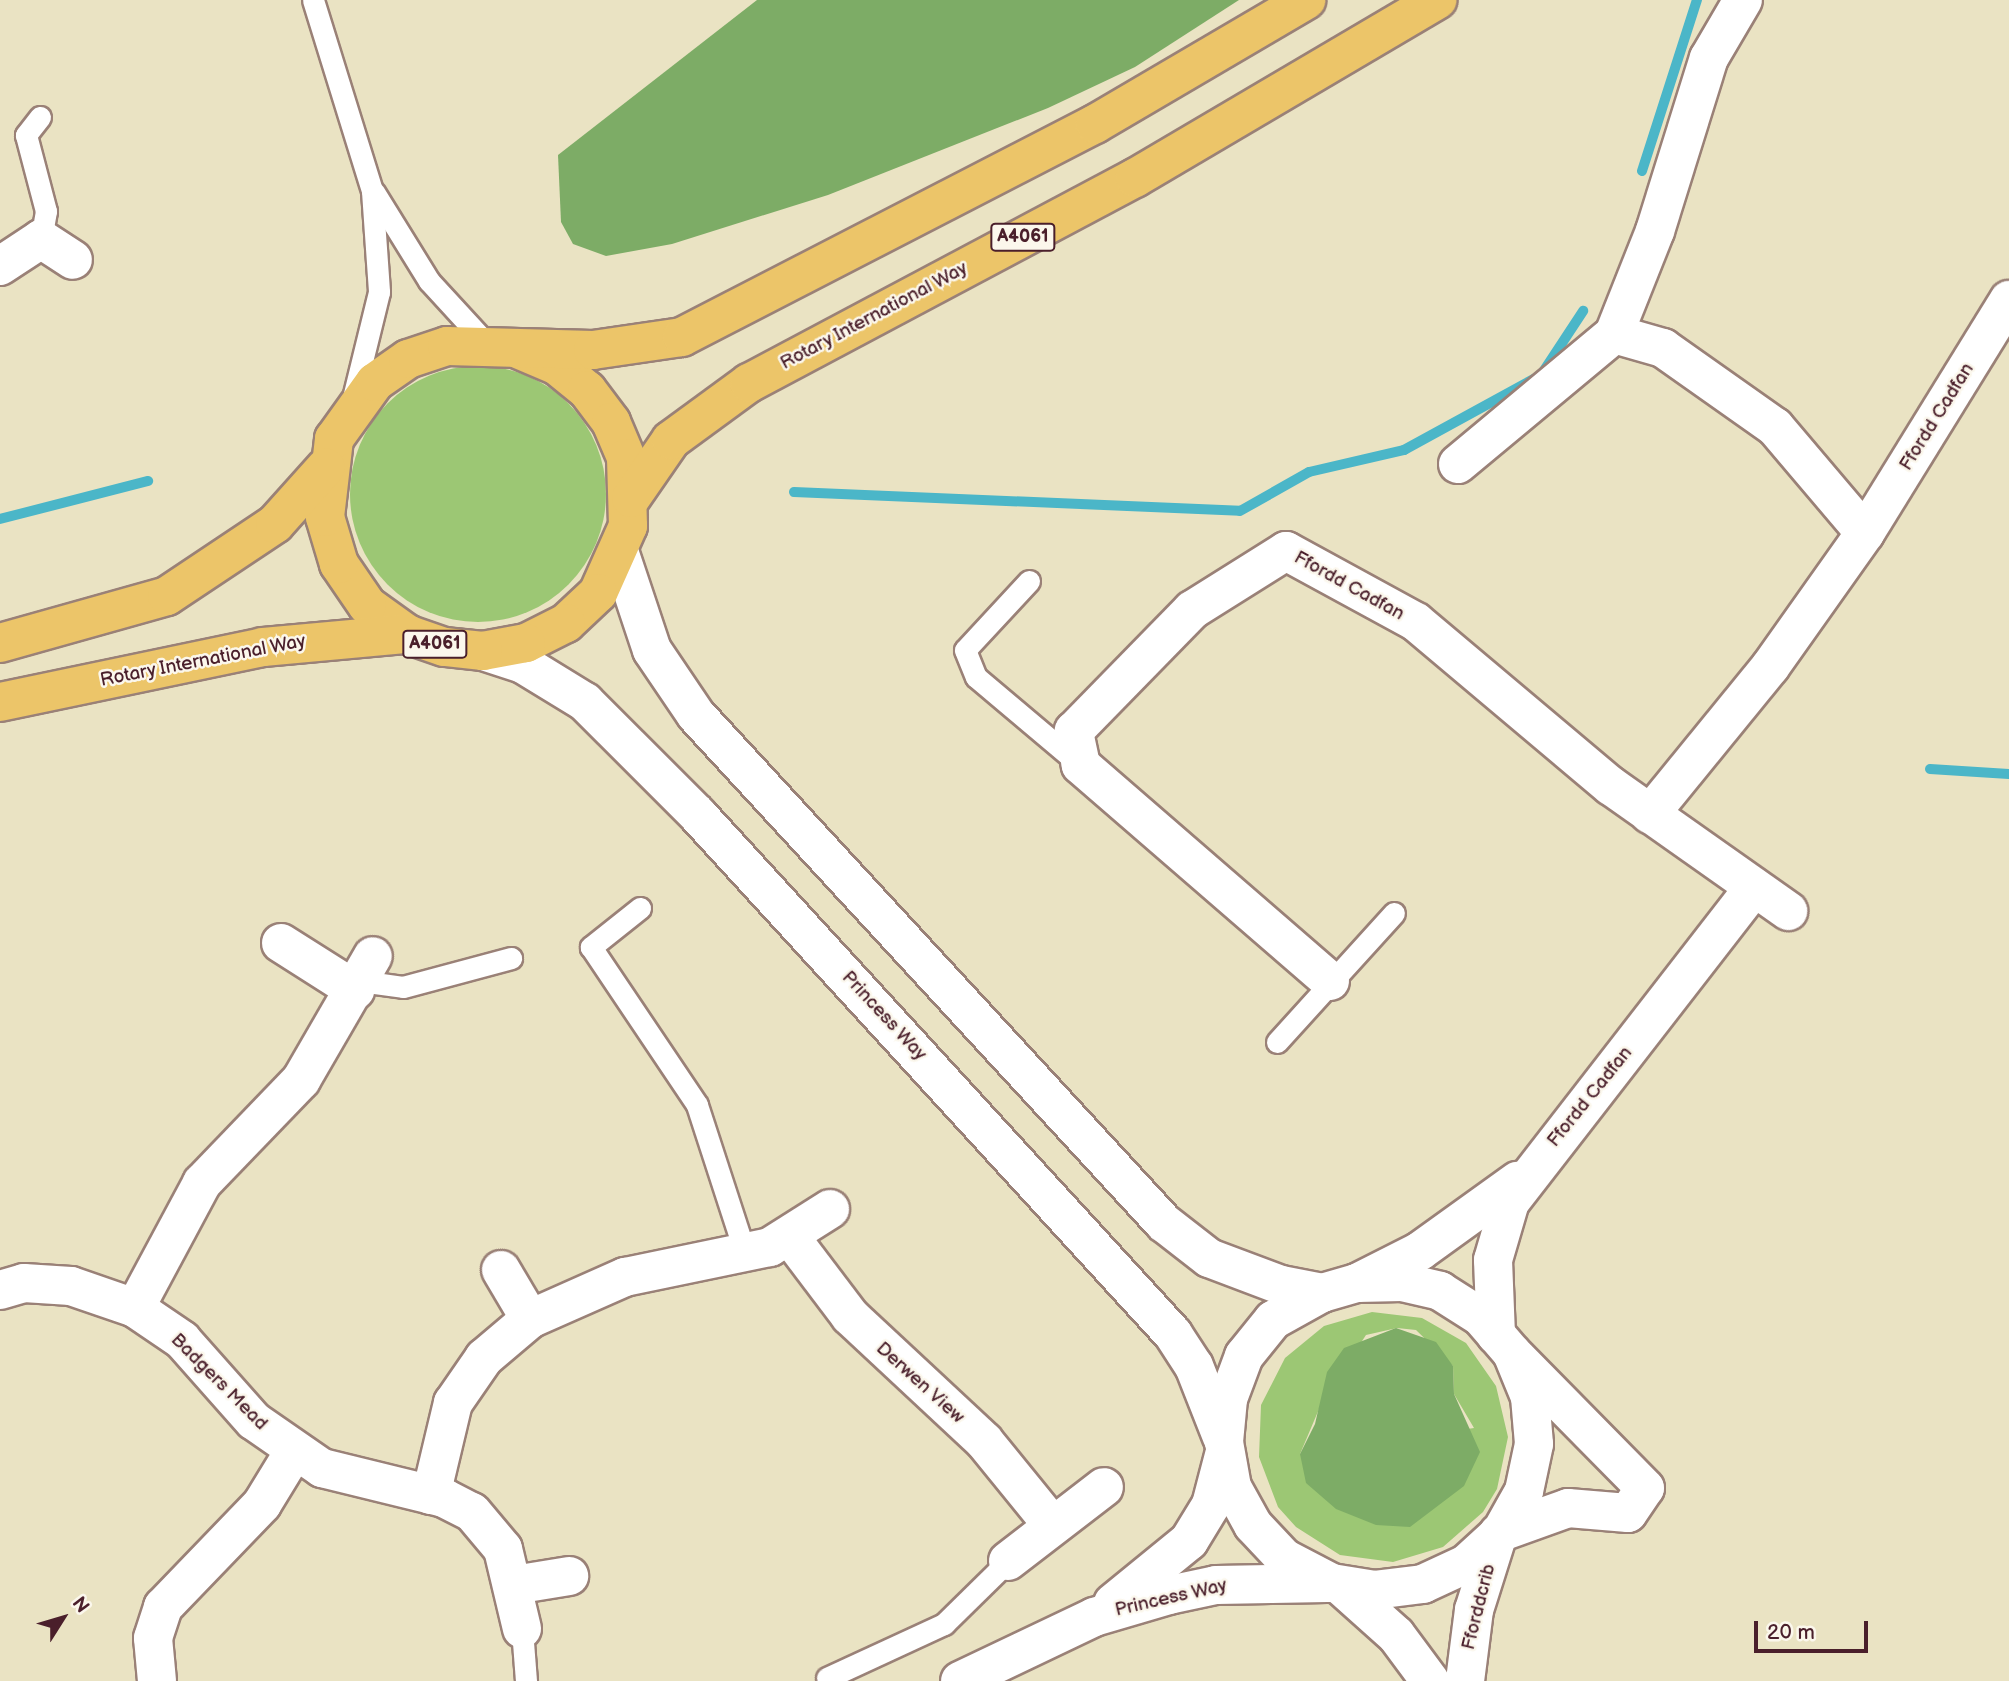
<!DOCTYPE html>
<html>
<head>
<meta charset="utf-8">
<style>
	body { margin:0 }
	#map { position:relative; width:2009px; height:1681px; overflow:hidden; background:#eae3c3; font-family:"Balsamiq Sans",sans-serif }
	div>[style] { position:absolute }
	.green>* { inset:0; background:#9cc774 }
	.round { border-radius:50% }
	.forest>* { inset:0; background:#7dac66 }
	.stream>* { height:10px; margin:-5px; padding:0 5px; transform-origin:5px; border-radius:5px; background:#4bb6c8 }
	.roads { filter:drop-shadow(2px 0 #9a8177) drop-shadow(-2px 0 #9a8177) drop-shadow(0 2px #9a8177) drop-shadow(0 -2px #9a8177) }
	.service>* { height:21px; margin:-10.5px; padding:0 10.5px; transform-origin:10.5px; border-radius:10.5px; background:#fff }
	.minor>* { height:38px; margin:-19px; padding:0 19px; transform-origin:19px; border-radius:19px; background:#fff }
	.tertiary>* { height:38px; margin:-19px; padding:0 19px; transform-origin:19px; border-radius:19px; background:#fff }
	.primary>* { height:38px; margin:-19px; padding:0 19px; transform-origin:19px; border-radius:19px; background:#ecc569 }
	span { translate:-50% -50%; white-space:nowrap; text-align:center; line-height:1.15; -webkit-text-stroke:5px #fbf7ec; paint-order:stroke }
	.shield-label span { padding:2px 5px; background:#fbf7ec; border:2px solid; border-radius:5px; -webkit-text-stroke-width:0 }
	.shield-label { font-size:18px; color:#4a1f2b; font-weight:700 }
	.street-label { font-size:19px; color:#4a1f2b }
	.north { position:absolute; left:28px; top:1583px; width:70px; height:70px; -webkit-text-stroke:5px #fbf7ec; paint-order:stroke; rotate:53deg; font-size:19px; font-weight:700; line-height:28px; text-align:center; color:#4a1f2b }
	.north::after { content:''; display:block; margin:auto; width:24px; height:32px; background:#4a1f2b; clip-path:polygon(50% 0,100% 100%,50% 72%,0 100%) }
	.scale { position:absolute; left:1754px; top:1621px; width:114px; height:32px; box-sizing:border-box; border:4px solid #4a1f2b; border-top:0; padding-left:9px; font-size:21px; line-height:24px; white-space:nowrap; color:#4a1f2b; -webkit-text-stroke:5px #fbf7ec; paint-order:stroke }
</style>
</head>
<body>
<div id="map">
	<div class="green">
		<i class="round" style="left:350px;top:366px;width:256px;height:256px"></i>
		<i style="clip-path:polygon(evenodd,1372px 1312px,1422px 1318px,1466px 1343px,1496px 1386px,1508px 1437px,1497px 1489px,1483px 1512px,1443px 1547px,1393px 1562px,1340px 1555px,1296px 1527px,1278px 1507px,1259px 1457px,1261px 1405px,1285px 1358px,1324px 1326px,1372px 1312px,1397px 1328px,1416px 1330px,1453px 1366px,1454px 1394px,1474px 1428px,1300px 1454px,1322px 1402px,1366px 1335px,1397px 1328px)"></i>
	</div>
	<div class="forest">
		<i style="clip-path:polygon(757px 0,1239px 0,1135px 67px,1048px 108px,828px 195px,672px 244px,606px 256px,573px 244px,561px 222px,558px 155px)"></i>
		<i style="clip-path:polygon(1396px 1328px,1436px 1342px,1453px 1366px,1454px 1394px,1480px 1452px,1464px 1486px,1410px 1527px,1376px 1525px,1336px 1509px,1306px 1483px,1300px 1454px,1315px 1424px,1327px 1372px,1344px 1348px)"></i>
	</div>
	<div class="stream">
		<i style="left:1642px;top:171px;width:180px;rotate:-72.2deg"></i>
		<i style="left:794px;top:492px;width:446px;rotate:2.4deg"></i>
		<i style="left:1240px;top:511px;width:79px;rotate:-29.5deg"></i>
		<i style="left:1309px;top:472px;width:98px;rotate:-13deg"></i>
		<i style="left:1404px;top:450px;width:156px;rotate:-28.7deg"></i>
		<i style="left:1541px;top:375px;width:77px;rotate:-56.7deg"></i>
		<i style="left:0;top:519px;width:153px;rotate:-14.4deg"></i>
		<i style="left:1930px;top:769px;width:79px;rotate:3.6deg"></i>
	</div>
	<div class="roads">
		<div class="service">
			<i style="left:313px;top:0;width:200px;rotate:72.8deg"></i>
			<i style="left:372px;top:191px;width:101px;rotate:86deg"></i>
			<i style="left:379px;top:292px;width:105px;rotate:103.8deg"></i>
			<i style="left:40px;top:117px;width:23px;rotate:128deg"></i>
			<i style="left:26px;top:135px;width:79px;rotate:75.3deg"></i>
			<i style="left:46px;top:211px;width:28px;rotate:100deg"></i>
			<i style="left:374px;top:192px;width:105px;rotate:58.3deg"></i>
			<i style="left:429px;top:281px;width:86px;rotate:47.4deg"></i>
			<i style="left:1029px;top:581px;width:94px;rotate:132.8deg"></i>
			<i style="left:965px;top:650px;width:29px;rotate:68deg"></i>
			<i style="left:976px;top:677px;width:133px;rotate:40.1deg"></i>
			<i style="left:640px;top:908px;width:63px;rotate:141.5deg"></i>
			<i style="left:591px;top:947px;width:190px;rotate:56.1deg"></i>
			<i style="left:697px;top:1105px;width:159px;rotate:72deg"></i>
			<i style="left:360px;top:981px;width:43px;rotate:7.9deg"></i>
			<i style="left:403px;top:987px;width:112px;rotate:-15deg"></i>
			<i style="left:1277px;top:1042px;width:174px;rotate:-47.8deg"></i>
			<i style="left:522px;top:1629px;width:52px;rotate:85.6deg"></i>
			<i style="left:827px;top:1678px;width:129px;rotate:-24.8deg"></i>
			<i style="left:944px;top:1624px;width:90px;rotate:-44.5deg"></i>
		</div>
		<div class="minor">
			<i style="left:0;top:266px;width:49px;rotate:-33.4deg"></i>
			<i style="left:41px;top:239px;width:38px;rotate:33deg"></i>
			<i style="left:1614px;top:334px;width:111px;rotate:-68.3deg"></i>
			<i style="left:1655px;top:231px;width:181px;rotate:-72.7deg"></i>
			<i style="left:1709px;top:58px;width:67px;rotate:-59.6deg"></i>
			<i style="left:1458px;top:464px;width:203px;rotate:-39.8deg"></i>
			<i style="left:1614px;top:334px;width:51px;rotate:15.9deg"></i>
			<i style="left:1663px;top:348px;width:137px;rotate:35.2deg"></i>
			<i style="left:1775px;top:427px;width:139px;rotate:49.7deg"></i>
			<i style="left:1865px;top:533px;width:164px;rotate:125.3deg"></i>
			<i style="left:1770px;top:667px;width:190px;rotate:129.2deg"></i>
			<i style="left:1865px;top:533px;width:274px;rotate:-58.3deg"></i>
			<i style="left:281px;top:943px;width:88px;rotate:32.4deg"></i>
			<i style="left:1330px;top:981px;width:330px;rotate:-139.1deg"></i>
			<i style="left:1081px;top:765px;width:35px;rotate:-102deg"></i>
			<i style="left:1074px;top:731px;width:169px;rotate:-45.7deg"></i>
			<i style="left:1192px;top:610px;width:111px;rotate:-32.1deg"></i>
			<i style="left:1286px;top:551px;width:148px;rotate:28.6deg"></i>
			<i style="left:1416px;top:622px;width:255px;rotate:40.1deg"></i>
			<i style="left:1611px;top:786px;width:217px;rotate:35.2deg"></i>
			<i style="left:791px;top:1238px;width:98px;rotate:52.9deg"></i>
			<i style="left:850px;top:1316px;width:183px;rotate:43deg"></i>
			<i style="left:984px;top:1441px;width:109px;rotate:50.9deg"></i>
			<i style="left:501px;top:1270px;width:57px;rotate:59.4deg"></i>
			<i style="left:1357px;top:1283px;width:71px;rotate:-26.9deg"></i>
			<i style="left:1420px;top:1251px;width:120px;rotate:-35.8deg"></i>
			<i style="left:0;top:1290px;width:25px;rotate:-16deg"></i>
			<i style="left:24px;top:1283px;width:47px;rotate:3.7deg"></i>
			<i style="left:71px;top:1286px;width:68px;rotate:19deg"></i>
			<i style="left:135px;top:1308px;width:57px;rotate:34.2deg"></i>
			<i style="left:182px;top:1340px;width:108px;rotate:48.4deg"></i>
			<i style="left:254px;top:1421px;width:83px;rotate:34.7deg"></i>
			<i style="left:322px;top:1468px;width:126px;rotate:13.8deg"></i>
			<i style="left:444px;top:1498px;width:31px;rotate:27deg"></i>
			<i style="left:472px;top:1512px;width:48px;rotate:50deg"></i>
			<i style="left:503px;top:1549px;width:82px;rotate:76.6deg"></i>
			<i style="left:135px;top:1308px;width:142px;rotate:-61.8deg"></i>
			<i style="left:202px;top:1183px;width:143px;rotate:-46.1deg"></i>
			<i style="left:301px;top:1080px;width:143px;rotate:-59.9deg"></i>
			<i style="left:1496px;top:1335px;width:75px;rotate:-92.3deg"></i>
			<i style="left:1493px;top:1260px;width:60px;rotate:-73.7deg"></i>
			<i style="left:1510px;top:1202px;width:398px;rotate:-52.2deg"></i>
			<i style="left:431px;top:1495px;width:95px;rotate:-76.6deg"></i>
			<i style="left:453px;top:1403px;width:55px;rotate:-55.4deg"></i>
			<i style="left:484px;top:1358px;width:60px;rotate:-40.3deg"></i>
			<i style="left:530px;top:1319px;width:104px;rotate:-23.9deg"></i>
			<i style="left:625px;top:1277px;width:148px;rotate:-11.7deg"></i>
			<i style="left:770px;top:1247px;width:71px;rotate:-32.3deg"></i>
			<i style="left:1501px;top:1532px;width:71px;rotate:-19.7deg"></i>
			<i style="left:1568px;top:1508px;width:60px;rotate:4.8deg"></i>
			<i style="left:1628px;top:1513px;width:30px;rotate:-56deg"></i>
			<i style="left:1645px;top:1488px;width:190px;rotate:-134.6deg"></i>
			<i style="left:1008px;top:1561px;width:121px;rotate:-37.6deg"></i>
			<i style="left:514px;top:1585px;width:56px;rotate:-9.3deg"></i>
			<i style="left:1340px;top:1585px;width:75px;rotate:41.8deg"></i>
			<i style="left:1396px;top:1635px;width:57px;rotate:53.5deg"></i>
			<i style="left:157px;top:1681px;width:43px;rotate:-95.3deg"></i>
			<i style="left:153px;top:1638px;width:33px;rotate:-72deg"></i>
			<i style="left:163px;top:1607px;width:143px;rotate:-46.1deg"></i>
			<i style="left:262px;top:1504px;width:63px;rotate:-58.6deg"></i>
			<i style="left:1465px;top:1681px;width:72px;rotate:-82.8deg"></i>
			<i style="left:1474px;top:1610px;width:80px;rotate:-72.5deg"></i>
		</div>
		<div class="tertiary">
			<i style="left:620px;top:554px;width:101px;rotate:71.6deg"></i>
			<i style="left:652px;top:650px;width:78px;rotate:55.9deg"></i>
			<i style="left:696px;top:715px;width:691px;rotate:47.35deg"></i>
			<i style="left:1164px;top:1223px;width:57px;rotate:37.9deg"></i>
			<i style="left:1209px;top:1258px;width:77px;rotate:20.6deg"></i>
			<i style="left:1281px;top:1285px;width:42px;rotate:11deg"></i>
			<i style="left:1322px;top:1293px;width:36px;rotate:-16deg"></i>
			<i style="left:1357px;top:1283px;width:45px;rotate:-1.3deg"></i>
			<i style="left:1402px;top:1282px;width:39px;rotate:13deg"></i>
			<i style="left:1440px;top:1291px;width:49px;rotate:32.4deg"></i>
			<i style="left:1481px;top:1317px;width:48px;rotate:49.3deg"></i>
			<i style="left:1512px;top:1353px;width:48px;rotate:67.8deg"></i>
			<i style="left:1530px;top:1397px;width:47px;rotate:85.1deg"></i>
			<i style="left:1534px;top:1444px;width:48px;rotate:102deg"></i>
			<i style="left:1524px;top:1491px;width:47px;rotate:119.3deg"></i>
			<i style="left:1501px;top:1532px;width:47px;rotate:137.6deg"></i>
			<i style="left:1466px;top:1564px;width:47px;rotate:155.1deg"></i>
			<i style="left:1423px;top:1584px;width:48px;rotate:172.9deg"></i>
			<i style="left:1375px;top:1590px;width:44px;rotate:-170.8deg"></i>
			<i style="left:1332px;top:1583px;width:54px;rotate:-152.5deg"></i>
			<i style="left:1284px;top:1558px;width:45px;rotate:-133.2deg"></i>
			<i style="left:1253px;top:1525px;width:43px;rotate:-118.9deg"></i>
			<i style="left:1232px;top:1487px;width:46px;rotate:-100.1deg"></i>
			<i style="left:1224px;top:1442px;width:43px;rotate:-84.7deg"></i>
			<i style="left:1228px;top:1399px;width:46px;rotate:-69.6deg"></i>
			<i style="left:1244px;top:1356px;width:46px;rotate:-51.1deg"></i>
			<i style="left:1273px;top:1320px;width:56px;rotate:-28.9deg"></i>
			<i style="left:483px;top:651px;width:42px;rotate:18deg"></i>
			<i style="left:523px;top:664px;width:73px;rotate:31.5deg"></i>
			<i style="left:585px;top:702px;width:158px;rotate:45deg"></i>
			<i style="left:697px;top:814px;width:705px;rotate:47.53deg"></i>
			<i style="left:1173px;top:1334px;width:38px;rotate:57deg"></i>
			<i style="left:1194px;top:1366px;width:76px;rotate:68.5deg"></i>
			<i style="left:1113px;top:1603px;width:98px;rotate:-39.2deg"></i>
			<i style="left:1189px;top:1541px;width:42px;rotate:-58.6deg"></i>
			<i style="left:1211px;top:1505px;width:52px;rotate:-75.4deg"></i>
			<i style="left:960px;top:1681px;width:148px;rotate:-25.5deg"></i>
			<i style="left:1094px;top:1617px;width:78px;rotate:-16.3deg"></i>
			<i style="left:1169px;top:1595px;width:48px;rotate:-12deg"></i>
			<i style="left:1216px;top:1585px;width:111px;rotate:-1deg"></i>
		</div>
		<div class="primary">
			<i style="left:520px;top:350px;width:39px;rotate:23deg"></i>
			<i style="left:556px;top:365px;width:40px;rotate:39deg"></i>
			<i style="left:587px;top:390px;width:40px;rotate:53deg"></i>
			<i style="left:611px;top:422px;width:39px;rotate:67deg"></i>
			<i style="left:626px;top:458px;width:68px;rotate:88.3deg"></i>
			<i style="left:628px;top:526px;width:73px;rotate:114.1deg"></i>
			<i style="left:598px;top:593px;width:44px;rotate:136.8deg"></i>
			<i style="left:566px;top:623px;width:45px;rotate:153.4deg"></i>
			<i style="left:526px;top:643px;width:44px;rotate:169.5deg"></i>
			<i style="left:483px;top:651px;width:39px;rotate:-174deg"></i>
			<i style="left:444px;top:647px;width:39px;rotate:-161deg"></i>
			<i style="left:407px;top:634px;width:49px;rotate:-144.1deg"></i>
			<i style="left:367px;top:605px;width:50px;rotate:-124.3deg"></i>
			<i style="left:339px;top:564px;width:49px;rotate:-106.6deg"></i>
			<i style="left:325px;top:517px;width:79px;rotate:-83.4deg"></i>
			<i style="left:334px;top:439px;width:70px;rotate:-54.3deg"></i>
			<i style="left:375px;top:382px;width:40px;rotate:-34.9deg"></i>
			<i style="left:408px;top:359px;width:41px;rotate:-18.4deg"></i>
			<i style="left:447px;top:346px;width:146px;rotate:1.6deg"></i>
			<i style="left:593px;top:350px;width:90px;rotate:-8.3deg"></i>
			<i style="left:682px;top:337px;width:465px;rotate:-27.3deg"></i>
			<i style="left:1095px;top:124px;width:245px;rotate:-30.4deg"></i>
			<i style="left:631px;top:498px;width:70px;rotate:-55.4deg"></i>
			<i style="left:671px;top:440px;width:97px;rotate:-36.2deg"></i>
			<i style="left:749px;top:383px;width:437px;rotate:-28deg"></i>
			<i style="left:1135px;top:178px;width:351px;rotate:-30.5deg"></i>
			<i style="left:0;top:643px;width:173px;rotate:-15.7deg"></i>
			<i style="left:167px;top:596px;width:130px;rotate:-33.7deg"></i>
			<i style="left:275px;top:524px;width:76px;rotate:-48.2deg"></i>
			<i style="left:0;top:702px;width:269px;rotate:-11.8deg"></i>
			<i style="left:263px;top:647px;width:145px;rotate:-5.2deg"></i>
		</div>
	</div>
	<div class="shield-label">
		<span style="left:1023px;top:237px">A4061</span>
		<span style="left:435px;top:644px">A4061</span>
	</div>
	<div class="street-label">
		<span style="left:874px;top:316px;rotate:-28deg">Rotary International Way</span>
		<span style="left:1937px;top:417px;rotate:-58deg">Ffordd Cadfan</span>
		<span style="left:1349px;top:586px;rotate:29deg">Ffordd Cadfan</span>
		<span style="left:203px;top:661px;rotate:-11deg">Rotary International Way</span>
		<span style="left:884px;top:1016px;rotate:47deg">Princess Way</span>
		<span style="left:1590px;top:1097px;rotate:-51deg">Ffordd Cadfan</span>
		<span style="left:219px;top:1382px;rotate:45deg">Badgers Mead</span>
		<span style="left:920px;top:1383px;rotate:42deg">Derwen View</span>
		<span style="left:1171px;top:1598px;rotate:-13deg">Princess Way</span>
		<span style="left:1479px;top:1607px;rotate:-76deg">Fforddcrib</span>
	</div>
	<div class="north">N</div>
	<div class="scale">20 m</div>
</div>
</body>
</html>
